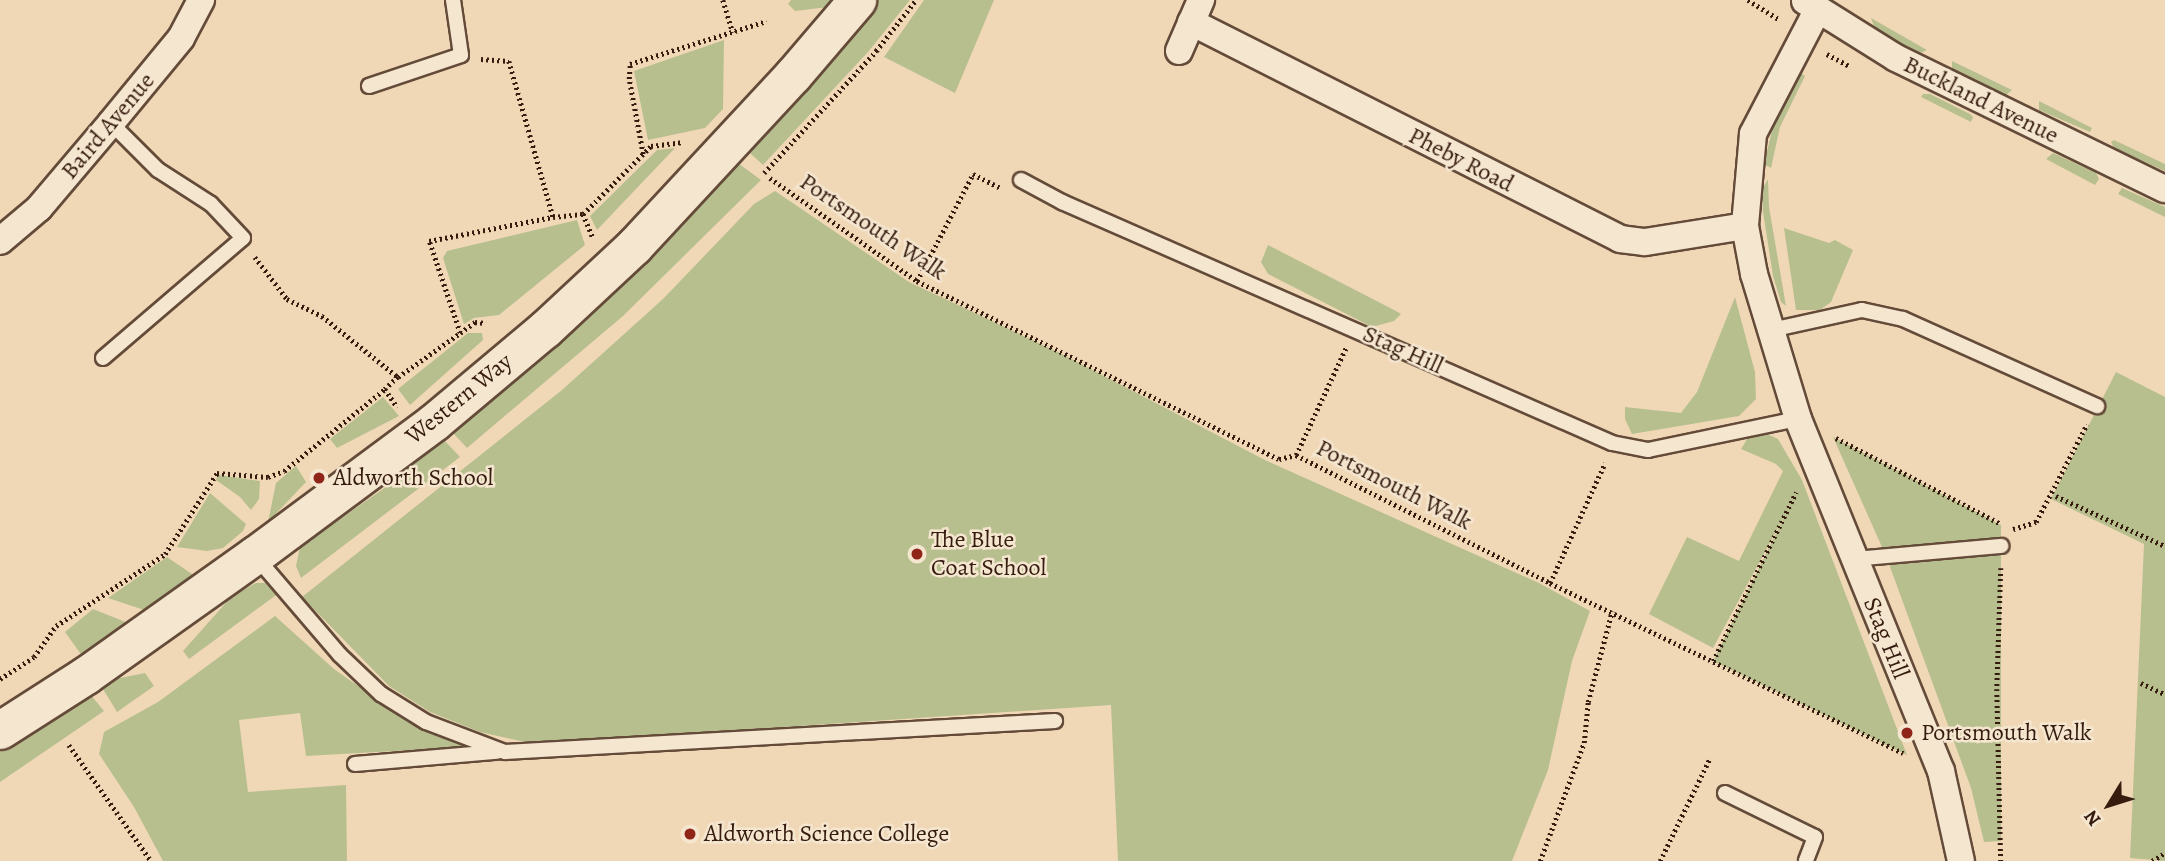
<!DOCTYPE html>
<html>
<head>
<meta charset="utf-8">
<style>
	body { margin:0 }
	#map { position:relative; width:2165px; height:861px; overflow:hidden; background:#f0d8b7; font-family:Alegreya,serif }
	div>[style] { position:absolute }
	.green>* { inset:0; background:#b8bf8f }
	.path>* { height:4.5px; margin-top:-2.25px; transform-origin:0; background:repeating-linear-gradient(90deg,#361c0f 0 2px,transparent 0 5.5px) }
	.roads { filter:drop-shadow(2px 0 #644b39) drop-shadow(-2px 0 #644b39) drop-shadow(0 2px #644b39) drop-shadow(0 -2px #644b39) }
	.lane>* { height:14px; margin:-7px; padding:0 7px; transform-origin:7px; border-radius:7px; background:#f5e6d0 }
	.street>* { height:26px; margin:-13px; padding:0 13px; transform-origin:13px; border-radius:13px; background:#f5e6d0 }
	.secondary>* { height:37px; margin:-18.5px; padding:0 18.5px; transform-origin:18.5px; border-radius:18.5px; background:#f5e6d0 }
	.dots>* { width:19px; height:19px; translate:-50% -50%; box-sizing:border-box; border:4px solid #f5e6d0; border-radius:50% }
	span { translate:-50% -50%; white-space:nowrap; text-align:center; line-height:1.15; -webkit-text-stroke:5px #f5e6d0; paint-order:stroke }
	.street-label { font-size:24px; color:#361c0f }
	.poi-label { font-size:24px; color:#361c0f }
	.left { translate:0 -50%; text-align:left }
	.north { position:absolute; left:2074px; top:770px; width:70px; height:70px; -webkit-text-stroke:5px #f5e6d0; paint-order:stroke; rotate:232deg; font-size:19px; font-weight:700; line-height:28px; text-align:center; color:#361c0f }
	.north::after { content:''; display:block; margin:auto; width:24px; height:32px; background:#361c0f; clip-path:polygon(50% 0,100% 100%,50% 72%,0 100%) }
</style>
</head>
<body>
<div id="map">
	<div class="green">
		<i style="clip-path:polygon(791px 0,833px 0,829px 7px,795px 11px,788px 4px)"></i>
		<i style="clip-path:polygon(874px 0,910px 0,868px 52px,763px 165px,750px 153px)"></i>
		<i style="clip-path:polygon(924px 0,994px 0,955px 93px,884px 57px)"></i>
		<i style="clip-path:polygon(1871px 18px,1927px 50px,1918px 54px,1897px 42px,1874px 26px)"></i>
		<i style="clip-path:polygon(724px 40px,723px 109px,705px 128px,648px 140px,634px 71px)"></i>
		<i style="clip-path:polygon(1952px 61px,2012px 90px,2005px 96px,1952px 69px)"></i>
		<i style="clip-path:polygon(1801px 73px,1805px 76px,1780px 127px,1771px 168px,1764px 164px,1775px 118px)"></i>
		<i style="clip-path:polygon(1923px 94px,1930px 94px,1970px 114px,1973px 117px,1971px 122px,1921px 97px)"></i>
		<i style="clip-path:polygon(2039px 101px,2092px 128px,2090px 132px,2039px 110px)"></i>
		<i style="clip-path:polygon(2114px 140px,2165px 164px,2165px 171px,2114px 148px,2111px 142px)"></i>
		<i style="clip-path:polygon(675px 148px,597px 230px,590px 216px,657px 150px)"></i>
		<i style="clip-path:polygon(2053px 153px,2096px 173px,2099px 179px,2095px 185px,2046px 159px)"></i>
		<i style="clip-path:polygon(738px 163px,761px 180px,623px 316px,467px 448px,453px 433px,629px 277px)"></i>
		<i style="clip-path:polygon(1768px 179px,1769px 207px,1786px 306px,1781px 302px,1773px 276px,1763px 212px,1762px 190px)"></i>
		<i style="clip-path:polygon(2122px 188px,2165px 207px,2165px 217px,2118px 194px)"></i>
		<i style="clip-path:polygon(775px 191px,909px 282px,1062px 354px,1265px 460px,1539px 583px,1590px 611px,1572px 661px,1548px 770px,1512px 861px,1118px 861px,1111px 705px,534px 744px,480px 732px,430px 712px,389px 686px,302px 597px,562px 390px,663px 299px,754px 204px)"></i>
		<i style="clip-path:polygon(577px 220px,585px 245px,499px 315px,474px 318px,464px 324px,443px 258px,447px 251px)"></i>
		<i style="clip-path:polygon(1784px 228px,1829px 243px,1835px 240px,1853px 250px,1831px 302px,1820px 310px,1796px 310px)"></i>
		<i style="clip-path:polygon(1268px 245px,1396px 311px,1401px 314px,1394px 321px,1372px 327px,1268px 274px,1261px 262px)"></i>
		<i style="clip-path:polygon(1735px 297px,1755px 372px,1756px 399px,1739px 416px,1632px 434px,1625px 419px,1625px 407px,1681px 413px,1697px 392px)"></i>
		<i style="clip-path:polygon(468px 333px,482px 333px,483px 340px,410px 405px,398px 389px)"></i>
		<i style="clip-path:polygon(2116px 372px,2165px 397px,2165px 861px,2130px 858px,2144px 544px,2051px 499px)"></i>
		<i style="clip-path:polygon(383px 397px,399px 416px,337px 448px,330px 439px)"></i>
		<i style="clip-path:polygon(1754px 428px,1778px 439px,1802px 480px,1907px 755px,1713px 661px,1787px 511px,1713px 648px,1649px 614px,1687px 537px,1739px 561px,1783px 471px,1776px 464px,1741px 449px)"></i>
		<i style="clip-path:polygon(1833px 437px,2001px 525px,2001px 841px,1984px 842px,1971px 788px,1886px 556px)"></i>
		<i style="clip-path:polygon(443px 439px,460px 457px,301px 578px,296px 566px,300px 547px,383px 489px)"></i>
		<i style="clip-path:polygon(296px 466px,306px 482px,268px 522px,276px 483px)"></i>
		<i style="clip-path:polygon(218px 475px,260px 481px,259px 499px,251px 510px,240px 497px,216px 480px)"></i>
		<i style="clip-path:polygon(210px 493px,246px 524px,243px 531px,223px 548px,207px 551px,177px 547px)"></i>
		<i style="clip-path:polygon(167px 557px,192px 574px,195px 581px,147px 611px,108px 598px)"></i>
		<i style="clip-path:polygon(256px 583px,270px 583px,279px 593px,189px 659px,183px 651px,232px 596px)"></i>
		<i style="clip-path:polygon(93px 609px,128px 623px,87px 654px,80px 653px,65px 632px)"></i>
		<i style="clip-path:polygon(275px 616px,334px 669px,378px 700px,418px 726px,466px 747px,306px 756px,300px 713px,239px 720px,248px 792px,346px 785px,347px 861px,163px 861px,134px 807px,99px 754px,104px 732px,158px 702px)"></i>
		<i style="clip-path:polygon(145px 673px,154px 686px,117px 712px,103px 689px,115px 679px)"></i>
		<i style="clip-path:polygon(90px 694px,104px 711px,0 782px,0 749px)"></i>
	</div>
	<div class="path">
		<i style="left:723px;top:0;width:34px;rotate:73deg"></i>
		<i style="left:1748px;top:0;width:38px;rotate:32deg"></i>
		<i style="left:1827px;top:54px;width:26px;rotate:28deg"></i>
		<i style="left:481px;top:59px;width:28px;rotate:4deg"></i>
		<i style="left:509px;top:61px;width:162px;rotate:74.2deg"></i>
		<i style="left:553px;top:217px;width:30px;rotate:-6deg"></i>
		<i style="left:583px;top:214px;width:26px;rotate:67deg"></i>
		<i style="left:643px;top:154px;width:76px;rotate:-100.6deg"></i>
		<i style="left:629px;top:79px;width:15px;rotate:-86deg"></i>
		<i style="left:630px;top:64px;width:143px;rotate:-17.5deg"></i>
		<i style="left:764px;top:173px;width:166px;rotate:-47.4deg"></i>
		<i style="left:876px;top:51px;width:65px;rotate:-51.9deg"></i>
		<i style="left:770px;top:178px;width:179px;rotate:35deg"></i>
		<i style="left:917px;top:281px;width:403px;rotate:26.2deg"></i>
		<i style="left:1279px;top:459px;width:17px;rotate:-13deg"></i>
		<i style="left:1296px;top:455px;width:284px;rotate:26.7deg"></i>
		<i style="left:1550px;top:583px;width:392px;rotate:25.7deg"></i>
		<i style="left:583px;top:214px;width:96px;rotate:-45deg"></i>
		<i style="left:651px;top:146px;width:33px;rotate:-7deg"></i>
		<i style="left:255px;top:257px;width:53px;rotate:52.7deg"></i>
		<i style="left:287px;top:299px;width:39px;rotate:26deg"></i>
		<i style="left:322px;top:316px;width:97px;rotate:38.8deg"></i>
		<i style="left:398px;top:377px;width:18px;rotate:137deg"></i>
		<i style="left:385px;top:389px;width:22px;rotate:56deg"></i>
		<i style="left:917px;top:281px;width:121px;rotate:-62.4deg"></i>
		<i style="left:973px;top:174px;width:30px;rotate:27deg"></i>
		<i style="left:460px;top:333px;width:19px;rotate:-36deg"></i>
		<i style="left:475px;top:322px;width:11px;rotate:5deg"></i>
		<i style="left:398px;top:377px;width:76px;rotate:-35.4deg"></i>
		<i style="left:460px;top:333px;width:97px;rotate:-108.6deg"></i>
		<i style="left:429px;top:241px;width:126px;rotate:-11deg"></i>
		<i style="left:1836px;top:438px;width:184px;rotate:27.5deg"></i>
		<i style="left:1296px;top:455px;width:118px;rotate:-65deg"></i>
		<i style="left:2056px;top:496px;width:120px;rotate:24.6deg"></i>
		<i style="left:2013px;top:529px;width:24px;rotate:-17deg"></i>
		<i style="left:2036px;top:522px;width:110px;rotate:-62.5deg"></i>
		<i style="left:2001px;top:568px;width:121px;rotate:91.9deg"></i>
		<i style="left:1997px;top:689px;width:172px;rotate:88.7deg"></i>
		<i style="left:1550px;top:583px;width:132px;rotate:-65.4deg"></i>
		<i style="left:1713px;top:661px;width:188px;rotate:-63.8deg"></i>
		<i style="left:0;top:679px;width:40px;rotate:-32.9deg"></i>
		<i style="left:34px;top:657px;width:38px;rotate:-55deg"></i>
		<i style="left:56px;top:626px;width:131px;rotate:-33.4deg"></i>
		<i style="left:165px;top:554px;width:96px;rotate:-57.3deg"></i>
		<i style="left:217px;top:473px;width:51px;rotate:4.5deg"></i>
		<i style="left:268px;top:477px;width:17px;rotate:-21deg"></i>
		<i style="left:284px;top:471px;width:130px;rotate:-39.1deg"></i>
		<i style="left:2141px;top:683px;width:26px;rotate:25deg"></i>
		<i style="left:69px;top:745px;width:142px;rotate:54.7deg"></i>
		<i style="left:1540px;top:861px;width:126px;rotate:-69.6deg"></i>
		<i style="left:1584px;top:743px;width:41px;rotate:-84.4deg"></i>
		<i style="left:1588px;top:702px;width:94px;rotate:-75.2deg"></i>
		<i style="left:1660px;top:861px;width:114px;rotate:-64.1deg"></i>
		<i style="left:2152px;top:861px;width:15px;rotate:-32deg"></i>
	</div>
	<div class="roads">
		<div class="lane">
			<i style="left:369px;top:86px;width:97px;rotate:-18.6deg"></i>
			<i style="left:461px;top:55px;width:56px;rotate:-98.3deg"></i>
			<i style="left:1021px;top:180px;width:47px;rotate:28.2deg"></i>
			<i style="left:1062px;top:202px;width:600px;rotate:23.66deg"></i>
			<i style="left:1612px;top:443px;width:37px;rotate:11deg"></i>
			<i style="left:1648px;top:450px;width:153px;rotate:-11.7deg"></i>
			<i style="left:1771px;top:330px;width:93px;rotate:-12.4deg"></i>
			<i style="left:1862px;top:310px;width:42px;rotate:12.4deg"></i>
			<i style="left:1903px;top:319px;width:213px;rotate:24.2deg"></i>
			<i style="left:103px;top:358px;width:184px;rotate:-40.6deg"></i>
			<i style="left:243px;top:238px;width:47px;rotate:-133.3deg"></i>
			<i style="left:211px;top:204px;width:63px;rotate:-147.3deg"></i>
			<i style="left:158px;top:170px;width:66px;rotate:-135deg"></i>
			<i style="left:256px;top:557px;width:129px;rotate:49.4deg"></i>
			<i style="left:340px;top:655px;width:57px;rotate:43.6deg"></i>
			<i style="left:381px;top:694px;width:53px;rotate:31.9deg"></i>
			<i style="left:426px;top:722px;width:85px;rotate:20.8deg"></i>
			<i style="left:505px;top:752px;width:551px;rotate:-3.23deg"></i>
			<i style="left:1854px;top:559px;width:148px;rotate:-5.1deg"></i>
			<i style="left:355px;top:764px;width:142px;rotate:-4.9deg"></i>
			<i style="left:1725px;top:793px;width:100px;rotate:26.1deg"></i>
			<i style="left:1815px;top:837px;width:26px;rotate:111deg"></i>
		</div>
		<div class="street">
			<i style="left:1805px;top:1px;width:107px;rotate:32.1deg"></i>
			<i style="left:1896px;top:58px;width:299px;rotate:26deg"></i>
			<i style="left:1818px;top:9px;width:141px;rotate:117.5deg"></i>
			<i style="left:1753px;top:134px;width:92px;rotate:95deg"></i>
			<i style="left:1745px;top:226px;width:49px;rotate:79.4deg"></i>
			<i style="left:1754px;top:274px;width:152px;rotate:73.1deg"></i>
			<i style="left:1798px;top:419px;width:380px;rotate:67.9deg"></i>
			<i style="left:1941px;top:771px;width:92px;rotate:77.5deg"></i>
			<i style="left:1191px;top:22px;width:481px;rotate:26.8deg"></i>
			<i style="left:1620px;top:239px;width:25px;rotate:7deg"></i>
			<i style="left:1645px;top:242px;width:101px;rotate:-9.1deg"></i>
			<i style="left:1179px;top:51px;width:56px;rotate:-66.7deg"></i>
			<i style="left:0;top:241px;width:51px;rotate:-40.2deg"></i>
			<i style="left:39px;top:208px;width:111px;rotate:-49.7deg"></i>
			<i style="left:111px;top:123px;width:110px;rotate:-50.5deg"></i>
			<i style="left:181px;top:38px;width:43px;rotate:-62.2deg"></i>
		</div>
		<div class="secondary">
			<i style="left:0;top:730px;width:102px;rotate:-32.6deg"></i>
			<i style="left:86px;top:675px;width:207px;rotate:-35.4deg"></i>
			<i style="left:255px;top:555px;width:223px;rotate:-36.6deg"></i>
			<i style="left:434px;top:422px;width:145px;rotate:-40deg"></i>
			<i style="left:545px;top:329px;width:122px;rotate:-43deg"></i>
			<i style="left:634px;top:246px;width:233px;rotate:-47.1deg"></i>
			<i style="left:793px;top:75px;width:99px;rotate:-49.5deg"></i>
		</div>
	</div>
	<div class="dots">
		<i style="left:319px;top:478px;background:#8f2418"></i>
		<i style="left:917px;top:554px;background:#8f2418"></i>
		<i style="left:1907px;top:733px;background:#8f2418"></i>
		<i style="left:690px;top:834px;background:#8f2418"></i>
	</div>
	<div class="street-label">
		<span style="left:1981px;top:100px;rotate:26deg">Buckland Avenue</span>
		<span style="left:108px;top:126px;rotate:-50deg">Baird Avenue</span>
		<span style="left:1461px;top:160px;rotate:27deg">Pheby Road</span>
		<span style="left:873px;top:227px;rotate:34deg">Portsmouth Walk</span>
		<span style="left:1403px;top:350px;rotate:24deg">Stag Hill</span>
		<span style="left:459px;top:399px;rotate:-39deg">Western Way</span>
		<span style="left:1394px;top:485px;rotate:27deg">Portsmouth Walk</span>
		<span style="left:1886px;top:638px;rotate:68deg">Stag Hill</span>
	</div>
	<div class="poi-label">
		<span class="left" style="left:333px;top:478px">Aldworth School</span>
		<span class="left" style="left:931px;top:554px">The Blue<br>Coat School</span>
		<span class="left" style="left:1921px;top:733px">Portsmouth Walk</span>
		<span class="left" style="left:704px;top:834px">Aldworth Science College</span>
	</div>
	<div class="north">N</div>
</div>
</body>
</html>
